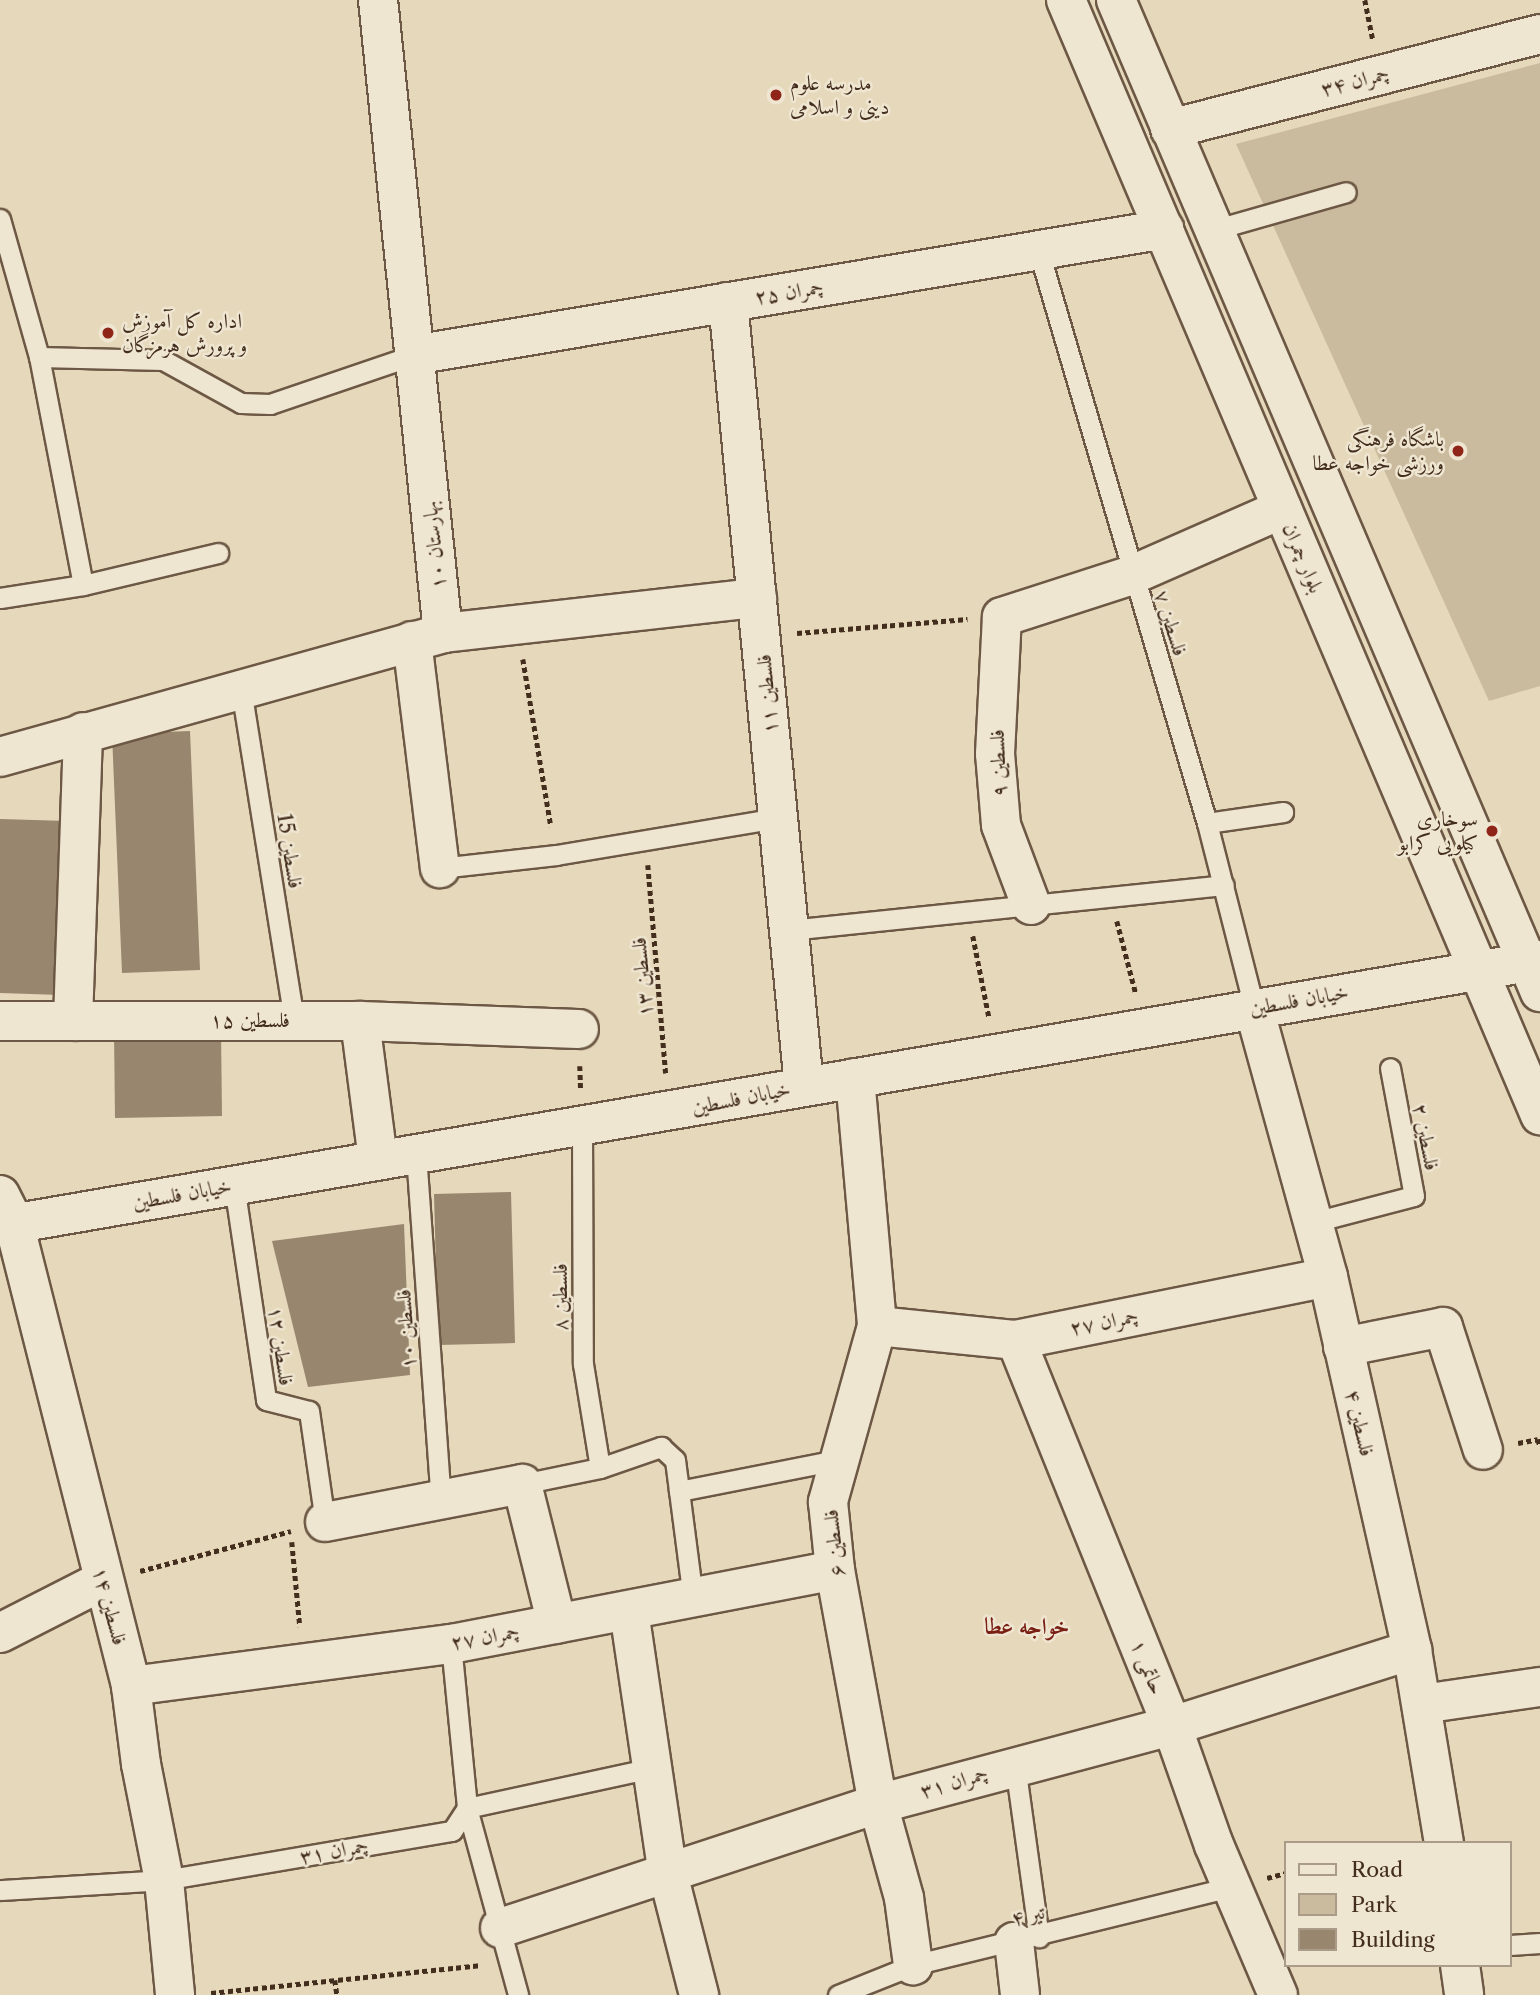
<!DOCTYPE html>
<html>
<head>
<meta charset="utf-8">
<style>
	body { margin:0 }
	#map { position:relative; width:1540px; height:1995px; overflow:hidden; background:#e6d8ba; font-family:"Libre Caslon Text",Amiri,serif }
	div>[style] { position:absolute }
	.green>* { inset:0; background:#cabb9f }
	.building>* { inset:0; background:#98866e }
	.path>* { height:4.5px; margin-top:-2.25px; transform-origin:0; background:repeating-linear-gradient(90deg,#432d1c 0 5px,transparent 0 8.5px) }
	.roads { filter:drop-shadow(2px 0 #6c5844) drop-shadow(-2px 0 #6c5844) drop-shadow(0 2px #6c5844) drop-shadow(0 -2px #6c5844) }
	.service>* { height:19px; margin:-9.5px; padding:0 9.5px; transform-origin:9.5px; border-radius:9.5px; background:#efe6d2 }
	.minor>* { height:38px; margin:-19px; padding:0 19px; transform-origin:19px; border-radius:19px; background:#efe6d2 }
	.tertiary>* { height:38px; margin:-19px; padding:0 19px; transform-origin:19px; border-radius:19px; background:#efe6d2 }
	.secondary>* { height:38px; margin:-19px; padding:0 19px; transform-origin:19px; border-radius:19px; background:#efe6d2 }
	.dots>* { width:19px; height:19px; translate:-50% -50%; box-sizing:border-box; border:4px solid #efe6d2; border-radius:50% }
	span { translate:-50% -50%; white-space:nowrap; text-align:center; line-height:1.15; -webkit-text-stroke:5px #efe6d2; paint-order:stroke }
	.street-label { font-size:21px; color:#432d1c }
	.poi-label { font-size:21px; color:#432d1c }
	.left { translate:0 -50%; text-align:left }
	.right { translate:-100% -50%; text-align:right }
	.neighbourhood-label { font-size:23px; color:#7a1f14; font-weight:700 }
	.legend { position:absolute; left:1284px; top:1841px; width:228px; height:126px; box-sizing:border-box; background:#efe6d2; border:2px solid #aa9c89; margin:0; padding:9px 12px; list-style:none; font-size:21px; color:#432d1c }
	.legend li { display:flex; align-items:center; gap:14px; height:35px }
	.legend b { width:35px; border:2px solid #aa9c89 }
</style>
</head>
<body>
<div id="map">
	<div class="green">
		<i style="clip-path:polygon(1540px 63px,1540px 686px,1489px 701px,1236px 144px)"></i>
	</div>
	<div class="building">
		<i style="clip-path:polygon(190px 731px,200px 970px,122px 973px,112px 734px)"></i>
		<i style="clip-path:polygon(0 819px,67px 821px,61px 995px,0 993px)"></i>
		<i style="clip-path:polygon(221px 1030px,222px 1116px,115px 1118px,114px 1031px)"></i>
		<i style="clip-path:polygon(511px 1192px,515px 1343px,438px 1345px,434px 1194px)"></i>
		<i style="clip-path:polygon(404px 1224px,410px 1375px,308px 1387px,272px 1241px)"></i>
	</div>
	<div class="path">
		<i style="left:1365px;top:0;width:41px;rotate:78.7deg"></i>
		<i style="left:797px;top:633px;width:171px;rotate:-4.7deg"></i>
		<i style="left:523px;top:659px;width:170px;rotate:80.5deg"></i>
		<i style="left:648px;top:865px;width:209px;rotate:85.1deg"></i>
		<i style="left:1117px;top:921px;width:75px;rotate:75.4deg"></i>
		<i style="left:973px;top:936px;width:83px;rotate:78.8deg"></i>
		<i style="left:580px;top:1066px;width:23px;rotate:88deg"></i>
		<i style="left:1518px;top:1443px;width:20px;rotate:-11deg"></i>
		<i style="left:1538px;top:1439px;width:7px;rotate:74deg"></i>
		<i style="left:292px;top:1542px;width:85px;rotate:84.6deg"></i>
		<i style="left:140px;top:1571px;width:156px;rotate:-14.8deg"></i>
		<i style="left:1267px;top:1878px;width:20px;rotate:-15deg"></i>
		<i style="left:335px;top:1980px;width:15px;rotate:82deg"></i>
		<i style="left:211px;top:1993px;width:270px;rotate:-5.9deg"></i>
	</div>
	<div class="roads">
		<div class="service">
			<i style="left:0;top:219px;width:143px;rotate:74.2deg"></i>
			<i style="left:1213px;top:230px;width:138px;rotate:-15.9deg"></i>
			<i style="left:1039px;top:252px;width:595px;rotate:73.61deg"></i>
			<i style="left:1207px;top:823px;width:191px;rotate:75.7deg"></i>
			<i style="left:83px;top:585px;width:232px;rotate:-100.9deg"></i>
			<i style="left:39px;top:357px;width:124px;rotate:1.4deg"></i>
			<i style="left:163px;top:360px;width:89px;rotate:28.9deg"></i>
			<i style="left:241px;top:403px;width:29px;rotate:2deg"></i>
			<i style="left:270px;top:404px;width:152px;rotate:-18.8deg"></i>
			<i style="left:0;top:598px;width:84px;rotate:-8.9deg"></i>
			<i style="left:83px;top:585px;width:139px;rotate:-13.3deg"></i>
			<i style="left:241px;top:689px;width:335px;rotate:80.9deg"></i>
			<i style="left:1207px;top:823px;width:77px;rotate:-8.2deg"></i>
			<i style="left:440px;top:868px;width:117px;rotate:-6.4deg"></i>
			<i style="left:556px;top:855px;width:225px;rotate:-9.5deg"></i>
			<i style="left:789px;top:930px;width:437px;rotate:-5.9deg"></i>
			<i style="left:582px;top:1125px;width:239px;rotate:89.8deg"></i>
			<i style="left:583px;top:1364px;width:105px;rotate:80.7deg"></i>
			<i style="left:416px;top:1154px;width:348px;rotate:85.9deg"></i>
			<i style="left:234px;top:1185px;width:217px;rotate:81.5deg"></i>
			<i style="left:266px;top:1400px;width:44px;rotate:14.3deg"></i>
			<i style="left:309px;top:1411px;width:112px;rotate:81.8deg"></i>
			<i style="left:1314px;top:1222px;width:103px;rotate:-14.6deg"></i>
			<i style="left:1414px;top:1196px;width:130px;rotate:-100.6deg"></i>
			<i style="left:522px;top:1484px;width:80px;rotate:-11.6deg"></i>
			<i style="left:600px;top:1468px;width:65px;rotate:-19deg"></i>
			<i style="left:661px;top:1447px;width:19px;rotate:43deg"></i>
			<i style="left:675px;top:1460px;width:139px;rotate:82.6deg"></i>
			<i style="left:679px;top:1491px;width:161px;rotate:-11.1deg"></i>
			<i style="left:451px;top:1644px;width:165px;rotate:84.4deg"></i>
			<i style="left:467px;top:1808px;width:194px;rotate:74.7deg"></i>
			<i style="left:1015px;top:1765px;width:174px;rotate:82.1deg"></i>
			<i style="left:0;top:1890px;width:164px;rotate:-3.5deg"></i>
			<i style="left:164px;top:1880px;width:292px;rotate:-9.7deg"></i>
			<i style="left:452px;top:1831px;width:27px;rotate:-57deg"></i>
			<i style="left:467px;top:1808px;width:189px;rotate:-12.2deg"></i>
			<i style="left:1510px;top:1945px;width:30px;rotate:-4deg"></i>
			<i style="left:838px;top:1995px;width:81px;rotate:-21.8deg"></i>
			<i style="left:913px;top:1965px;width:327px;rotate:-13.8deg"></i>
		</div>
		<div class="minor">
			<i style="left:1170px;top:129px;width:382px;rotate:-14.4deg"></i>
			<i style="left:728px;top:302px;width:788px;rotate:84.46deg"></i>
			<i style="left:443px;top:633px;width:316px;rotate:-6.4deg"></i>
			<i style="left:412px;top:641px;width:229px;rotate:83deg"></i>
			<i style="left:1031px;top:905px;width:85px;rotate:-110.6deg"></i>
			<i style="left:1001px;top:825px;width:71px;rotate:-94.8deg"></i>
			<i style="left:995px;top:754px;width:137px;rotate:-87.1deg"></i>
			<i style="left:1002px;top:617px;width:137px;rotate:-17.9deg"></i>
			<i style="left:1132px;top:575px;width:164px;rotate:-23.7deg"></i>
			<i style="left:1254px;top:1008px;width:279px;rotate:74.6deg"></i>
			<i style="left:1328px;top:1277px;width:382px;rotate:77.3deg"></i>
			<i style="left:1412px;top:1650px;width:196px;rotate:80.6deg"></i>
			<i style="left:0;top:1021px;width:360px"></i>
			<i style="left:360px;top:1021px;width:140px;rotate:82.6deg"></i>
			<i style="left:73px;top:1021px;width:289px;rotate:-88deg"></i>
			<i style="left:360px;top:1021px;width:219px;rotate:2.1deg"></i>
			<i style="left:855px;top:1078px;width:249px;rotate:84.9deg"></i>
			<i style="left:877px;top:1326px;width:183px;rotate:105.6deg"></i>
			<i style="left:828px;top:1502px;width:68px;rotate:84.1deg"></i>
			<i style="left:835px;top:1570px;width:238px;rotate:79.6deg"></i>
			<i style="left:878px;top:1804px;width:98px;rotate:74.5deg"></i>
			<i style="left:904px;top:1898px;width:68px;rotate:82.3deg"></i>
			<i style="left:0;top:1195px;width:31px;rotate:63deg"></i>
			<i style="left:14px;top:1223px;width:478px;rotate:75.8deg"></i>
			<i style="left:131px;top:1686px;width:79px;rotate:82.7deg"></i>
			<i style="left:141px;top:1764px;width:118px;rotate:78.8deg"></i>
			<i style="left:164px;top:1880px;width:116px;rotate:84.5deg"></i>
			<i style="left:877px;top:1326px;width:140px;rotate:5.8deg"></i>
			<i style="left:1016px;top:1340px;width:318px;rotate:-11.4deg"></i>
			<i style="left:1016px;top:1340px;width:416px;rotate:68deg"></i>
			<i style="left:1172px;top:1726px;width:126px;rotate:70.6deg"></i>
			<i style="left:1214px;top:1845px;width:163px;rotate:66.9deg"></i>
			<i style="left:1343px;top:1347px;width:102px;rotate:-11.3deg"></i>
			<i style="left:1443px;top:1327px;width:129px;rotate:72deg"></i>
			<i style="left:325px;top:1522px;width:201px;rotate:-10.9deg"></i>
			<i style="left:522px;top:1484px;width:144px;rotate:76deg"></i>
			<i style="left:629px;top:1611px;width:266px;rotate:81.6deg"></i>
			<i style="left:668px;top:1874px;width:125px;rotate:75.6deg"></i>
			<i style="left:0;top:1633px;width:114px;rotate:-27deg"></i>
			<i style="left:131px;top:1686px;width:323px;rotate:-7.5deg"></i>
			<i style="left:451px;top:1644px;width:391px;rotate:-10.9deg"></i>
			<i style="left:1422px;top:1704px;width:119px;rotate:-8.2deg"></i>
			<i style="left:500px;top:1928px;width:398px;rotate:-18.2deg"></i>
			<i style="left:878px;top:1804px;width:304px;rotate:-14.9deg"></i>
			<i style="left:1172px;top:1726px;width:252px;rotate:-17.6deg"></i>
			<i style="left:1014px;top:1942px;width:53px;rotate:83.5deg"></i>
			<i style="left:1460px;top:1965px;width:30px;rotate:82deg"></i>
		</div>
		<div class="tertiary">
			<i style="left:414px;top:355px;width:761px;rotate:-9.52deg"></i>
			<i style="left:0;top:757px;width:460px;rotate:-15.6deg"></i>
			<i style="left:443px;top:633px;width:636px;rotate:-95.86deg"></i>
			<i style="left:0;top:1226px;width:1563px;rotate:-9.8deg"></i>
		</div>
		<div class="secondary">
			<i style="left:1066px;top:0;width:1212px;rotate:66.97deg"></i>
			<i style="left:1116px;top:0;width:1079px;rotate:66.86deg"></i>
		</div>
	</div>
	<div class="dots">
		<i style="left:776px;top:95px;background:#8f2418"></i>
		<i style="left:108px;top:333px;background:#8f2418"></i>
		<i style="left:1458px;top:451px;background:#8f2418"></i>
		<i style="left:1492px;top:831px;background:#8f2418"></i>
	</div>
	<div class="street-label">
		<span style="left:1355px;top:81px;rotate:-14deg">چمران ۳۴</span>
		<span style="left:789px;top:292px;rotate:-9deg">چمران ۲۵</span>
		<span style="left:434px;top:545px;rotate:-96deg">بهارستان ۱۰</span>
		<span style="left:1303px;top:558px;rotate:67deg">بلوار چمران</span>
		<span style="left:1171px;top:623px;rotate:73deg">فلسطین ۷</span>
		<span style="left:767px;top:694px;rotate:-95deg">فلسطین ۱۱</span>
		<span style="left:998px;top:763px;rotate:-92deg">فلسطین ۹</span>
		<span style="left:290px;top:851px;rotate:81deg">فلسطین 15</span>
		<span style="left:642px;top:977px;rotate:-95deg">فلسطین ۱۳</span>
		<span style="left:1299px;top:1000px;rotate:-10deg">خیابان فلسطین</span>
		<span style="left:250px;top:1020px">فلسطین ۱۵</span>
		<span style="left:741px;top:1098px;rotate:-11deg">خیابان فلسطین</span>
		<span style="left:1426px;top:1137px;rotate:79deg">فلسطین ۲</span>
		<span style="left:182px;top:1194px;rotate:-10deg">خیابان فلسطین</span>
		<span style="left:560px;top:1297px;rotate:-90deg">فلسطین ۸</span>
		<span style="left:1104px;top:1322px;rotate:-11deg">چمران ۲۷</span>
		<span style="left:406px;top:1329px;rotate:-94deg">فلسطین ۱۰</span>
		<span style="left:281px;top:1346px;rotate:82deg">فلسطین ۱۲</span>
		<span style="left:1360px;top:1423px;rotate:77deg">فلسطین ۴</span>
		<span style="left:834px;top:1543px;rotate:-96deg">فلسطین ۶</span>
		<span style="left:110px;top:1606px;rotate:75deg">فلسطین ۱۴</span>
		<span style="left:485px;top:1637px;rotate:-10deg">چمران ۲۷</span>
		<span style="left:1148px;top:1667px;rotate:68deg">حاتمی ۱</span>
		<span style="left:954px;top:1782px;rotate:-16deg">چمران ۳۱</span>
		<span style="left:334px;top:1851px;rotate:-10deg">چمران ۳۱</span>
		<span style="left:1028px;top:1915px;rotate:-13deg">تیر ۴</span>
	</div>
	<div class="poi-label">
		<span class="left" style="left:790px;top:95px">مدرسه علوم<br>دینی و اسلامی</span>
		<span class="left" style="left:122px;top:333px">اداره کل آموزش<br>و پرورش هرمزگان</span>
		<span class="right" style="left:1444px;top:451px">باشگاه فرهنگی<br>ورزشی خواجه عطا</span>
		<span class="right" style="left:1478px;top:831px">سوخاری<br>کیلویی کرابو</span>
	</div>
	<div class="neighbourhood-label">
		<span style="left:1027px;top:1626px">خواجه عطا</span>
	</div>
	<ul class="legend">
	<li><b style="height:9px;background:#efe6d2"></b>Road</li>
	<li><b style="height:19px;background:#cabb9f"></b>Park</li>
	<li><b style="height:19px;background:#98866e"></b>Building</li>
	</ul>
</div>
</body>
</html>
